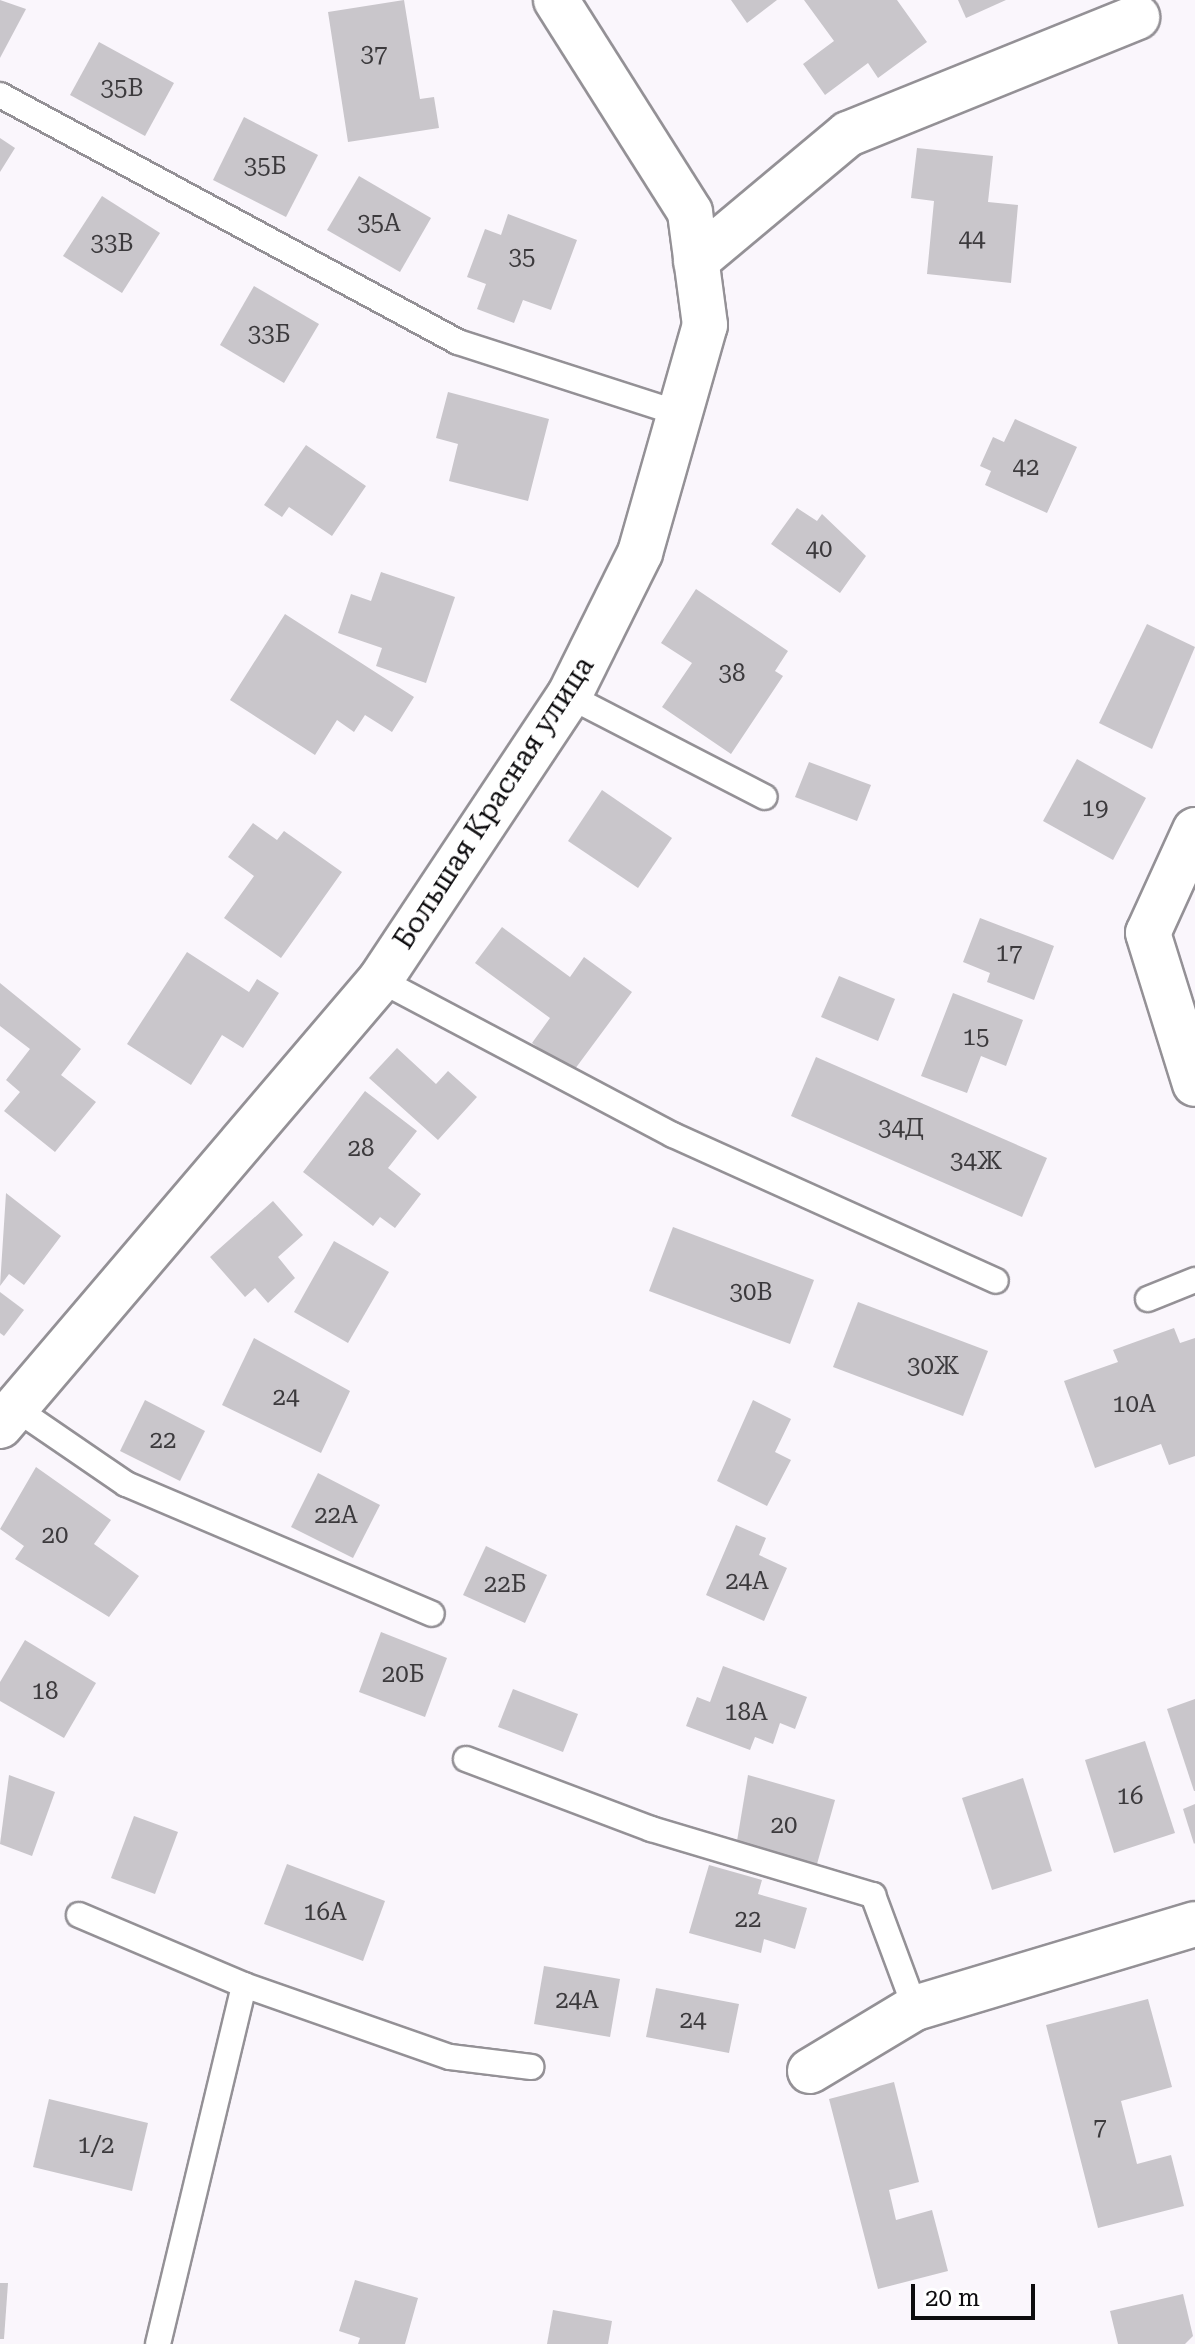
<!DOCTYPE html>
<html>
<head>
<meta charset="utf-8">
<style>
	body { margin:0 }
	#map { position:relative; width:1195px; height:2344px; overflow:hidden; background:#faf6fc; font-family:"Roboto Serif",serif }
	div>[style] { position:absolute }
	.building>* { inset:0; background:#c9c6cb }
	.roads { filter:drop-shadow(2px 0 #949196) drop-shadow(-2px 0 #949196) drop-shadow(0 2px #949196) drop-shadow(0 -2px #949196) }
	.lane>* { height:24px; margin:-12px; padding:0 12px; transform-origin:12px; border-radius:12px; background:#fff }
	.street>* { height:44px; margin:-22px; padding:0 22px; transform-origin:22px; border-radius:22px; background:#fff }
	span { translate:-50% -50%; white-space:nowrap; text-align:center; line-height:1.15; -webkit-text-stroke:6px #fff; paint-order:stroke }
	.number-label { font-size:24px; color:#3c3a3d }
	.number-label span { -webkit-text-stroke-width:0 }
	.street-label { font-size:28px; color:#0d0c0e }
	.scale { position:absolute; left:911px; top:2284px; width:124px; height:36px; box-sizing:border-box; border:4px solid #0d0c0e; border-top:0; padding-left:10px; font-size:24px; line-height:28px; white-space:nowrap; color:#0d0c0e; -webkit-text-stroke:6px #fff; paint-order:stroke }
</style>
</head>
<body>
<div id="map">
	<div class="building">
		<i style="clip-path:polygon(0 0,26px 9px,0 58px)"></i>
		<i style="clip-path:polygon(404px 0,420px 99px,434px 97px,439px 128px,348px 142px,328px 12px)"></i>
		<i style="clip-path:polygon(731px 0,777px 0,747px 23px)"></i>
		<i style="clip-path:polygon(804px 0,897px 0,927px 42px,878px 78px,868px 63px,825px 95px,803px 64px,834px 41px)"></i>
		<i style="clip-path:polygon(958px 0,1006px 0,966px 18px)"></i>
		<i style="clip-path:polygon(99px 42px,174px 83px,145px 136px,70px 95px)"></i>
		<i style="clip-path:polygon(244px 117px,318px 155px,286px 217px,213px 180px)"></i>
		<i style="clip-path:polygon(0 138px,15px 148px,0 172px)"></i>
		<i style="clip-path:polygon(917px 148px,993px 156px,988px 202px,1018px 205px,1011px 283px,927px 274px,934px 201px,911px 198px)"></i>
		<i style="clip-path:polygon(359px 176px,431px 218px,400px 272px,327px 230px)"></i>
		<i style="clip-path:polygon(102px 196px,160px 233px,122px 293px,63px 256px)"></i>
		<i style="clip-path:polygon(508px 214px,577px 240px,551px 310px,523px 300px,514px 323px,477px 309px,486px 284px,467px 277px,485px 229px,501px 235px)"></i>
		<i style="clip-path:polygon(254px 286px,319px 324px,284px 383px,220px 345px)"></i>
		<i style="clip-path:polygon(448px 392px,549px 419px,528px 501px,449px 481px,458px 444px,436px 438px)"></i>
		<i style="clip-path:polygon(1015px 419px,1077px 447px,1047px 513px,985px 485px,991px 471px,980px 466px,993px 437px,1004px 442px)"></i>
		<i style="clip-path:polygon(306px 445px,366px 486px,332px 536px,289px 507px,282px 517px,264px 505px)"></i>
		<i style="clip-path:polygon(797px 508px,817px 521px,822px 514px,866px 556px,840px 593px,771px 544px)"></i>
		<i style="clip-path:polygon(381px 572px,455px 597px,426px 683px,376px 666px,382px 648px,338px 633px,351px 594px,371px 601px)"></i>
		<i style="clip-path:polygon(696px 589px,788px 651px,775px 671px,783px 676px,731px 754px,662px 707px,692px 663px,661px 643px)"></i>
		<i style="clip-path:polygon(285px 614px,414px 697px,392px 732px,365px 715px,354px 732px,337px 720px,315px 755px,230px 700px)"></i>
		<i style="clip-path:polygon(1147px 624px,1195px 647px,1152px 749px,1099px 723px)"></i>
		<i style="clip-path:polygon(1077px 759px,1146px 798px,1113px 860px,1043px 821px)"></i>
		<i style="clip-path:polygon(809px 762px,871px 785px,857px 821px,795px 797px)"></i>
		<i style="clip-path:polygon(602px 790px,672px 838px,638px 888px,568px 841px)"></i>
		<i style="clip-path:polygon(253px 823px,277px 840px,284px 831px,342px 872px,281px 958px,224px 918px,254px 876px,228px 857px)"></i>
		<i style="clip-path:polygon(980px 918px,1054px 946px,1034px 1000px,987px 982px,990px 973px,963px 962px)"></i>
		<i style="clip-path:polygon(502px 927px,570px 977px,584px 957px,632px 992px,572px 1073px,532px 1043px,550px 1018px,475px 963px)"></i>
		<i style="clip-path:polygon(187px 952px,249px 992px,257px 979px,279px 993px,243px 1048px,222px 1035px,191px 1085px,127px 1044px)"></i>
		<i style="clip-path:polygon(839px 976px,895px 999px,878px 1041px,821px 1017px)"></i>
		<i style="clip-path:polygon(0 983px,81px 1049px,61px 1075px,96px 1102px,55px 1152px,4px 1111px,20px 1092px,6px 1080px,30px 1049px,0 1026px)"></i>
		<i style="clip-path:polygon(953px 993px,1023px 1020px,1006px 1066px,981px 1056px,967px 1093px,921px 1076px)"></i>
		<i style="clip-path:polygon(397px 1048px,436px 1084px,448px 1071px,477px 1097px,438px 1140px,369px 1078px)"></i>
		<i style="clip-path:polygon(816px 1057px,1047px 1158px,1022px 1217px,791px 1116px)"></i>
		<i style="clip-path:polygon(365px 1091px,417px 1131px,388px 1168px,421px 1194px,395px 1228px,380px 1217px,373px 1226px,303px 1172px)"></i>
		<i style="clip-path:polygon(6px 1193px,61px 1236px,24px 1285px,9px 1274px,0 1286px)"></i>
		<i style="clip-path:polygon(273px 1201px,303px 1235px,278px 1257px,295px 1278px,268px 1303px,255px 1288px,245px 1297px,210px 1257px)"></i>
		<i style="clip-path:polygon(673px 1227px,814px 1280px,790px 1344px,649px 1291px)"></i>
		<i style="clip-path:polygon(334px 1241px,389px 1272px,348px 1343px,294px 1312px)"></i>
		<i style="clip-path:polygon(0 1292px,24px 1310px,4px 1336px,0 1333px)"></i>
		<i style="clip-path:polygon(858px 1302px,988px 1351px,963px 1416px,833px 1367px)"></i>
		<i style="clip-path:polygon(1174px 1328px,1180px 1343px,1195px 1338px,1195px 1456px,1169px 1465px,1161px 1444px,1095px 1468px,1064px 1381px,1118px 1362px,1113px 1350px)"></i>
		<i style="clip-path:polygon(254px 1338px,350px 1391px,321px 1453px,222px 1405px)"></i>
		<i style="clip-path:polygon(145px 1400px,205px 1431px,180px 1481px,120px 1451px)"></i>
		<i style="clip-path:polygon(753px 1400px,791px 1419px,775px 1452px,791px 1460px,767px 1506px,717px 1481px)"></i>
		<i style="clip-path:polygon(36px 1467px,111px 1520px,94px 1544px,139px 1576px,109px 1617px,15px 1559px,24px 1546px,0 1529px)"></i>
		<i style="clip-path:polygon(318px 1473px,380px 1505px,353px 1558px,291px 1527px)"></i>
		<i style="clip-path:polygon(736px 1525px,766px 1538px,759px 1555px,787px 1568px,764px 1621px,706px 1595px)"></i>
		<i style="clip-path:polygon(486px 1546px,547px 1575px,525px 1623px,463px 1595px)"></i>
		<i style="clip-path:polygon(381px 1632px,447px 1658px,425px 1717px,359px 1692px)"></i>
		<i style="clip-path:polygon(25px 1640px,96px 1683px,64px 1738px,0 1701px,0 1682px)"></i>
		<i style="clip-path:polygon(723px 1666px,807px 1697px,795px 1729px,780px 1723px,773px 1744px,755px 1737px,750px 1750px,686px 1726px,697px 1697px,710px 1702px)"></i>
		<i style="clip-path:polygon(513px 1689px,578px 1714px,563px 1752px,498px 1727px)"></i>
		<i style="clip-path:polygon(1195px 1699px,1195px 1791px,1194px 1791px,1167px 1709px)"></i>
		<i style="clip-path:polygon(1145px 1741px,1175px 1833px,1114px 1853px,1085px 1760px)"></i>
		<i style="clip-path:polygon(9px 1775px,55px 1792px,32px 1856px,0 1844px)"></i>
		<i style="clip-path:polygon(748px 1775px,835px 1800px,817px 1864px,737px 1841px)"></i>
		<i style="clip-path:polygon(1023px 1778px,1052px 1871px,992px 1890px,962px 1798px)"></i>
		<i style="clip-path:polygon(1195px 1804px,1195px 1843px,1194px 1844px,1183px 1809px)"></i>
		<i style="clip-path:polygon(134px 1816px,178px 1832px,155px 1894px,111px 1878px)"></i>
		<i style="clip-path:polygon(287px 1864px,385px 1901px,363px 1961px,264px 1924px)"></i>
		<i style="clip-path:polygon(709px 1865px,762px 1880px,758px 1894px,807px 1908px,795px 1949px,764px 1939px,761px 1953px,689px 1933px)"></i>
		<i style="clip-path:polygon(544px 1966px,620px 1979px,610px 2037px,534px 2024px)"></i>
		<i style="clip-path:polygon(656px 1988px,739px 2004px,729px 2053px,646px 2037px)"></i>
		<i style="clip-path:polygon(1148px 1999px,1172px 2087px,1121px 2101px,1137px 2164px,1171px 2155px,1184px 2206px,1098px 2228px,1046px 2025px)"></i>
		<i style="clip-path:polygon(894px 2082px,919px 2182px,889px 2190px,896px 2220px,932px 2210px,948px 2271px,878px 2289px,829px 2099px)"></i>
		<i style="clip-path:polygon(49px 2099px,148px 2123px,132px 2191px,33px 2167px)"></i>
		<i style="clip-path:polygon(355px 2280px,418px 2298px,405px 2344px,358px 2344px,360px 2338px,339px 2331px)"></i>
		<i style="clip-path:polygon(0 2283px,8px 2283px,4px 2339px,0 2339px)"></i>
		<i style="clip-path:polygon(1183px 2294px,1193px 2336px,1185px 2344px,1118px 2344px,1110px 2311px)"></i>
		<i style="clip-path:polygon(553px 2310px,612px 2321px,608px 2344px,547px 2344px)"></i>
	</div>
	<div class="roads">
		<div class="lane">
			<i style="left:0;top:95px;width:520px;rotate:28.34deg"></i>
			<i style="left:458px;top:342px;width:237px;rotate:17.9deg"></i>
			<i style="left:569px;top:696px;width:220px;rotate:27.3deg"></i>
			<i style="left:380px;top:980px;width:331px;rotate:27.9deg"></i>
			<i style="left:673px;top:1135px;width:354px;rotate:24.3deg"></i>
			<i style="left:1148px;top:1299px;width:51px;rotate:-22deg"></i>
			<i style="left:15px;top:1408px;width:135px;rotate:34.4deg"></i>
			<i style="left:126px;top:1484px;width:332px;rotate:23deg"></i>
			<i style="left:466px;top:1759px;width:198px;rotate:20.7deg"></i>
			<i style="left:651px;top:1829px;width:232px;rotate:16.6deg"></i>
			<i style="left:873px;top:1895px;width:121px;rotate:69.6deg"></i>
			<i style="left:79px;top:1915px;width:179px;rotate:23deg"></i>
			<i style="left:158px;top:2344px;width:369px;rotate:-76.5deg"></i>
			<i style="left:244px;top:1985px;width:218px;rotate:19.3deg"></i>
			<i style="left:450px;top:2057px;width:82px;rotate:7deg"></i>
		</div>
		<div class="street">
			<i style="left:696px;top:261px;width:198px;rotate:-39.9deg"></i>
			<i style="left:848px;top:134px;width:312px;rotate:-22deg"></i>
			<i style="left:1195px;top:830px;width:113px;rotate:114.5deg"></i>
			<i style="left:1148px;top:933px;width:158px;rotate:72.7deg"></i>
			<i style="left:0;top:1426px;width:586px;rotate:-49.57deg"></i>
			<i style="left:380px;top:980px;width:341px;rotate:-56.4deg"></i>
			<i style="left:569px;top:696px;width:160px;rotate:-63.6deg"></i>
			<i style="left:640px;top:553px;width:237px;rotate:-74.1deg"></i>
			<i style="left:705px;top:325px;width:114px;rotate:-97.6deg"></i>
			<i style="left:690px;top:212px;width:251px;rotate:-122.3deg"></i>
			<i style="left:810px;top:2071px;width:122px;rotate:-31deg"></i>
			<i style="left:915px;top:2008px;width:292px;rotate:-16.7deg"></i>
		</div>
	</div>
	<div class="number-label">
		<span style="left:374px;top:55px">37</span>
		<span style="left:122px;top:89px">35В</span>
		<span style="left:265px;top:167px">35Б</span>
		<span style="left:379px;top:224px">35А</span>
		<span style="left:972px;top:240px">44</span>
		<span style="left:112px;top:244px">33В</span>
		<span style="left:522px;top:258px">35</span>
		<span style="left:269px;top:335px">33Б</span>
		<span style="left:1026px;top:468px">42</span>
		<span style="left:819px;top:550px">40</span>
		<span style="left:732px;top:674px">38</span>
		<span style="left:1095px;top:809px">19</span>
		<span style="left:1009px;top:954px">17</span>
		<span style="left:976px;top:1038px">15</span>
		<span style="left:901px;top:1129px">34Д</span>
		<span style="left:361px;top:1149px">28</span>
		<span style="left:976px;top:1162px">34Ж</span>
		<span style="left:751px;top:1293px">30В</span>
		<span style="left:933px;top:1367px">30Ж</span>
		<span style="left:286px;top:1398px">24</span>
		<span style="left:1134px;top:1405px">10А</span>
		<span style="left:163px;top:1441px">22</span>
		<span style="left:336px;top:1516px">22А</span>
		<span style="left:55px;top:1536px">20</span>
		<span style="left:747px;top:1582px">24А</span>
		<span style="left:505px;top:1585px">22Б</span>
		<span style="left:403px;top:1675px">20Б</span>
		<span style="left:45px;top:1692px">18</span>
		<span style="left:746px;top:1713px">18А</span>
		<span style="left:1130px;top:1797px">16</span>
		<span style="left:784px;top:1826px">20</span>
		<span style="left:325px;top:1913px">16А</span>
		<span style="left:748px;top:1920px">22</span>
		<span style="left:577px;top:2001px">24А</span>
		<span style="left:693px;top:2021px">24</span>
		<span style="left:1100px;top:2128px">7</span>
		<span style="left:96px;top:2146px">1/2</span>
	</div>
	<div class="street-label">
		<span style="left:494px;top:803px;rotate:-57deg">Большая Красная улица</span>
	</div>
	<div class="scale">20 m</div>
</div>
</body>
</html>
